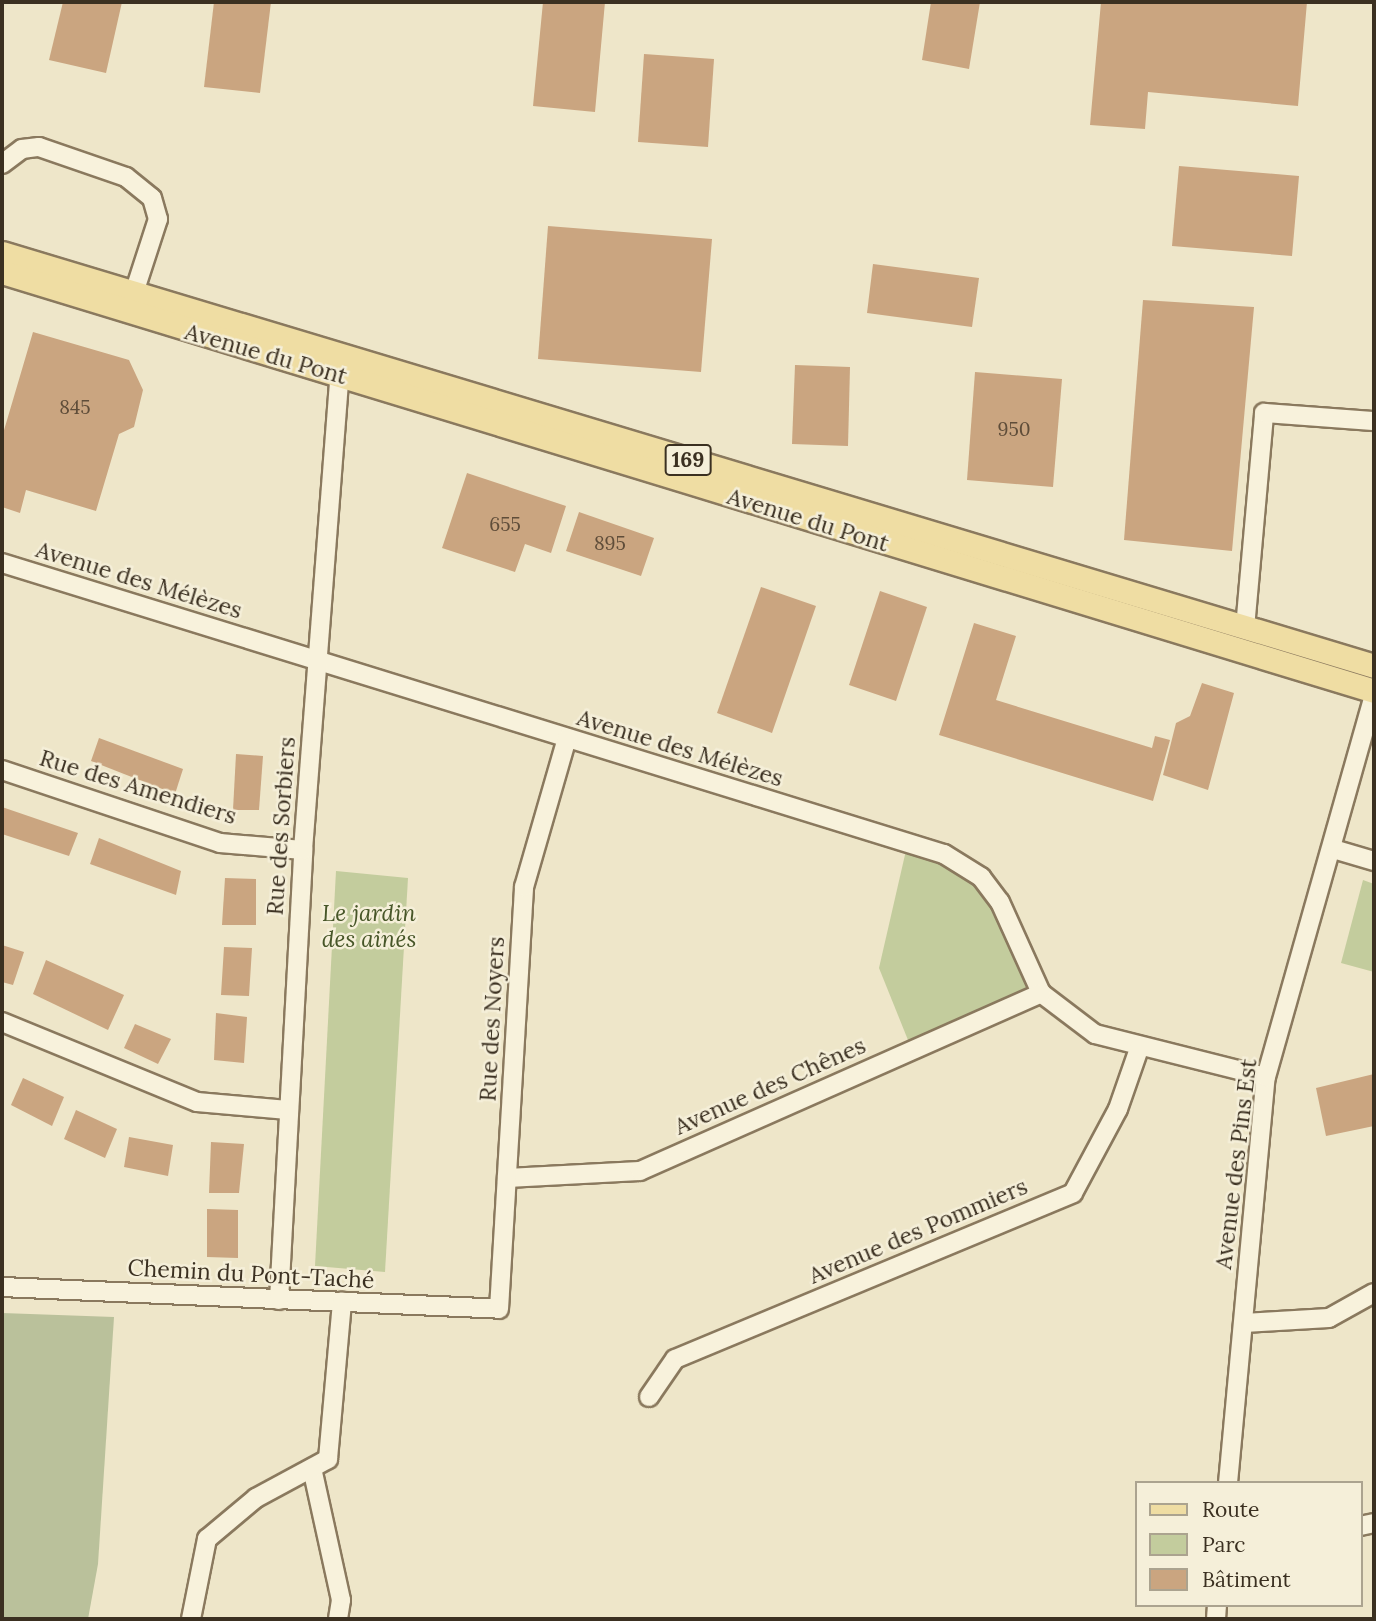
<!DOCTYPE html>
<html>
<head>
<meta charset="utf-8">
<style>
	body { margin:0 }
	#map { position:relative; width:1376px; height:1621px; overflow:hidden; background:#eee6c9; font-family:Lora,serif }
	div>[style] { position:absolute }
	.green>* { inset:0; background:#c3cc9d }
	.cemetery>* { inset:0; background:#bac19b }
	.building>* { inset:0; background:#caa580 }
	.roads { filter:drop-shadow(2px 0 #8a795e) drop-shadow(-2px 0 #8a795e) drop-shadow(0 2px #8a795e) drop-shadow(0 -2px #8a795e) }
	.minor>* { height:18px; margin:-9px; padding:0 9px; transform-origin:9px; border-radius:9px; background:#f8f2dc }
	.major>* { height:23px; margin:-11.5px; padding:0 11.5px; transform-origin:11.5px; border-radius:11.5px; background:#efdda3 }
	span { translate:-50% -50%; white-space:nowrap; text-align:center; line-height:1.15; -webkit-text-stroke:5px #f5efd9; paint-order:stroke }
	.number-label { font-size:19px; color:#5f4d39 }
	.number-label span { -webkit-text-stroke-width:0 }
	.shield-label span { padding:2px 5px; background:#f5efd9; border:2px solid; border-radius:5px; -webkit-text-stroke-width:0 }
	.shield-label { font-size:21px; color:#3b3021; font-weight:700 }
	.street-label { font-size:23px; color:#3b3021 }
	.park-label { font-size:23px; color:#475628; font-style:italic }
	.frame { position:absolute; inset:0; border:4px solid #3b3021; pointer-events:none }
	.legend { position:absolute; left:1135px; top:1481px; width:228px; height:126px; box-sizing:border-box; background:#f5efd9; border:2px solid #aba38f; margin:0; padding:9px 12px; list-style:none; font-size:21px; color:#3b3021 }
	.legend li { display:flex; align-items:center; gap:14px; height:35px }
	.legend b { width:35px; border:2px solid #aba38f }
</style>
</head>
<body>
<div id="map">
	<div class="green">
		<i style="clip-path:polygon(907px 846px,981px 877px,1037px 991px,912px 1050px,879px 968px)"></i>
		<i style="clip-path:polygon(336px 871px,408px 878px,385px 1272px,315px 1266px)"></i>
		<i style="clip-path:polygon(1363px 880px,1374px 884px,1374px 972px,1341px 963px)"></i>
	</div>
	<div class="cemetery">
		<i style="clip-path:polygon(2px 1313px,114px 1317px,98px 1564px,88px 1619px,2px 1619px)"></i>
	</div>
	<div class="building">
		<i style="clip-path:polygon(63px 2px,122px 2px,106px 73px,49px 60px)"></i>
		<i style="clip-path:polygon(214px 2px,271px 2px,260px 93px,204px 87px)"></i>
		<i style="clip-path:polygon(543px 2px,605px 2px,595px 112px,533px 106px)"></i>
		<i style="clip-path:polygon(931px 2px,980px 2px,969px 69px,922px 60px)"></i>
		<i style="clip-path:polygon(1101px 2px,1307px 2px,1298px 106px,1148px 92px,1145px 129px,1090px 125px)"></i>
		<i style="clip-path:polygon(644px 54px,714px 59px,708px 147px,638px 142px)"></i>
		<i style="clip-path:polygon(1179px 166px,1299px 176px,1292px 256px,1172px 246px)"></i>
		<i style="clip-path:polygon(548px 226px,712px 239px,701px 372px,538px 359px)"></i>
		<i style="clip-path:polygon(873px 264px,979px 278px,972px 327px,867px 313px)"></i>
		<i style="clip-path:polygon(1143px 300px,1254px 307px,1232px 551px,1124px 540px)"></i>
		<i style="clip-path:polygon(33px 332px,129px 360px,143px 390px,134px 427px,119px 434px,96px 511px,26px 490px,20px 513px,2px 507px,2px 437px)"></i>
		<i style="clip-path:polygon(795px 365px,850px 367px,848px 446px,792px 444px)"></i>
		<i style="clip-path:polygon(975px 372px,1062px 379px,1053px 487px,967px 480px)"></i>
		<i style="clip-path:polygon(467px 473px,566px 506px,551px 553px,525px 544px,515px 572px,442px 548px)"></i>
		<i style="clip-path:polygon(579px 512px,654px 538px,641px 576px,566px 551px)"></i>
		<i style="clip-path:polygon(761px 587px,816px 606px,772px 733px,717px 713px)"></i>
		<i style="clip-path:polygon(880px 591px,927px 607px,896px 701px,849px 685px)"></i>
		<i style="clip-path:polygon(974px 623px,1016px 636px,996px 700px,1152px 748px,1155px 736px,1170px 740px,1153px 801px,939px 735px)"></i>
		<i style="clip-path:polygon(1202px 683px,1234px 693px,1208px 790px,1163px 775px,1176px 723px,1190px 716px)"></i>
		<i style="clip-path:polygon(99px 738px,183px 769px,175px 794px,91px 761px)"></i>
		<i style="clip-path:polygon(236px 754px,263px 756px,259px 810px,233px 810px)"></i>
		<i style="clip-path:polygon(2px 807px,78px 833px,69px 856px,2px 834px)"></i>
		<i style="clip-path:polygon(99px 838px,181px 871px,176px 895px,90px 864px)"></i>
		<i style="clip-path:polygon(225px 878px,256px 879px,256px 925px,222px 925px)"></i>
		<i style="clip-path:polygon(2px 945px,24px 952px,13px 985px,2px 982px)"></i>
		<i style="clip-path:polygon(224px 947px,252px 948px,249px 996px,221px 995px)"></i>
		<i style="clip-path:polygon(46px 960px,124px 995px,108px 1030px,33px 994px)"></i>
		<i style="clip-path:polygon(216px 1013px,247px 1017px,244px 1063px,214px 1060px)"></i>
		<i style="clip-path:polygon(135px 1024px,171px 1039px,158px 1064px,124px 1048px)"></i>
		<i style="clip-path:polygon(1374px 1074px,1374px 1126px,1326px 1136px,1316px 1088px)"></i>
		<i style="clip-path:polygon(23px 1078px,64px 1097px,52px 1126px,11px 1105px)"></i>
		<i style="clip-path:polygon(76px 1110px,117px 1129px,105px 1158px,64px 1139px)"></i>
		<i style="clip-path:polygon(129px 1137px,173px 1145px,168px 1176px,124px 1167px)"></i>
		<i style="clip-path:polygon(211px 1142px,244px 1144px,239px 1193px,209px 1193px)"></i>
		<i style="clip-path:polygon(207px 1209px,238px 1210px,238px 1258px,207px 1257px)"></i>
	</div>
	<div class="roads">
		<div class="minor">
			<i style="left:2px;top:164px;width:25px;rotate:-37deg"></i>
			<i style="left:22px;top:149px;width:17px;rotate:-7deg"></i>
			<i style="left:39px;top:147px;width:92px;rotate:19deg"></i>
			<i style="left:126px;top:177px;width:33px;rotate:39deg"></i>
			<i style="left:152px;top:198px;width:22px;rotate:74deg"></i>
			<i style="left:158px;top:219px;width:78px;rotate:108deg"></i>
			<i style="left:2px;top:563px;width:986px;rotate:17.17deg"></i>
			<i style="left:944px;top:854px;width:44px;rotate:31.9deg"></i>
			<i style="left:981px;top:877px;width:31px;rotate:53deg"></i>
			<i style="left:1000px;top:902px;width:100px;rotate:65.7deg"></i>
			<i style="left:1041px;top:993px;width:68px;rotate:37.2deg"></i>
			<i style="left:1095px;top:1034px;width:176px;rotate:14.1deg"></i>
			<i style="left:1245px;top:628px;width:216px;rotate:-84.9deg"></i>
			<i style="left:1264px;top:413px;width:110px;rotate:4.2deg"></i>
			<i style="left:2px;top:770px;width:230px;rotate:18.5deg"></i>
			<i style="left:220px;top:843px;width:83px;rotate:4.8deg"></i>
			<i style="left:1333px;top:849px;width:43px;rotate:16.3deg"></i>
			<i style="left:2px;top:1022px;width:211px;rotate:22.3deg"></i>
			<i style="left:197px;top:1102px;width:91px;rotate:5deg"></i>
			<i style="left:507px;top:1178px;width:133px;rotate:-3deg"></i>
			<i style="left:640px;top:1171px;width:439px;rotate:-23.9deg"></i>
			<i style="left:2px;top:1287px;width:497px;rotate:2.5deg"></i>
			<i style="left:499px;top:1309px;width:423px;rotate:-86.6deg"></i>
			<i style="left:524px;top:887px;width:155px;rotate:-73.9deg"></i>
			<i style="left:279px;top:1300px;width:451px;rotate:-86.9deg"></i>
			<i style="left:303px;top:850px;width:487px;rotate:-85.6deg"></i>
			<i style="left:1244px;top:1323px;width:85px;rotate:-3.4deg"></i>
			<i style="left:1329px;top:1318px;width:51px;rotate:-29.1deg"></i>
			<i style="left:649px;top:1397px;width:46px;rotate:-55.6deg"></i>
			<i style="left:675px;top:1359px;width:431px;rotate:-22.6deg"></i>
			<i style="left:1073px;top:1193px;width:95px;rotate:-61.8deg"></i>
			<i style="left:1118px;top:1109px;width:67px;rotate:-70.8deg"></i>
			<i style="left:312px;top:1468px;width:135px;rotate:77.6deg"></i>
			<i style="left:341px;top:1600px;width:19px;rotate:99deg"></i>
			<i style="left:1228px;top:1483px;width:408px;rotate:-84.7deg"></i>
			<i style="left:1266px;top:1077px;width:396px;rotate:-74.2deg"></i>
			<i style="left:1360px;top:1526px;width:14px;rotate:-12deg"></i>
			<i style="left:191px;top:1619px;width:82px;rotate:-78.7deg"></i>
			<i style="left:207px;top:1539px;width:64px;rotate:-39.9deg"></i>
			<i style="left:256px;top:1498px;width:82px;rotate:-28.4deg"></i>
			<i style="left:328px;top:1459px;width:158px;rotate:-84.9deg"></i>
			<i style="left:1216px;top:1619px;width:14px;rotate:-86deg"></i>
		</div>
		<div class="major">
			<i style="left:2px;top:253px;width:1433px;rotate:16.75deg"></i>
			<i style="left:2px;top:272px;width:1435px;rotate:16.98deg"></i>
		</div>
	</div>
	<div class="number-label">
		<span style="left:75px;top:408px">845</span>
		<span style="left:1014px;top:430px">950</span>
		<span style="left:505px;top:525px">655</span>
		<span style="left:610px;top:544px">895</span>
	</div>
	<div class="shield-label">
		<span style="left:688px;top:460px">169</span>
	</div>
	<div class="street-label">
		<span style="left:266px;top:354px;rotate:16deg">Avenue du Pont</span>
		<span style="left:808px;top:520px;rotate:17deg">Avenue du Pont</span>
		<span style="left:139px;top:580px;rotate:17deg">Avenue des Mélèzes</span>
		<span style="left:680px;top:748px;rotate:17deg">Avenue des Mélèzes</span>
		<span style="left:138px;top:787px;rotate:17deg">Rue des Amendiers</span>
		<span style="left:281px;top:826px;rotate:-86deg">Rue des Sorbiers</span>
		<span style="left:492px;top:1019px;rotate:-87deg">Rue des Noyers</span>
		<span style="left:770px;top:1086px;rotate:-24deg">Avenue des Chênes</span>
		<span style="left:1236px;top:1164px;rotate:-83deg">Avenue des Pins Est</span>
		<span style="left:918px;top:1231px;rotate:-23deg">Avenue des Pommiers</span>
		<span style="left:251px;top:1274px;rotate:3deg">Chemin du Pont-Taché</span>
	</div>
	<div class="park-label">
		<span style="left:369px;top:926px">Le jardin<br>des ainés</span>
	</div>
	<div class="frame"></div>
	<ul class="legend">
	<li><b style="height:9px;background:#efdda3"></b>Route</li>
	<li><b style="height:19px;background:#c3cc9d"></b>Parc</li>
	<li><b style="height:19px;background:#caa580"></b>Bâtiment</li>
	</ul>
</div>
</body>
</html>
